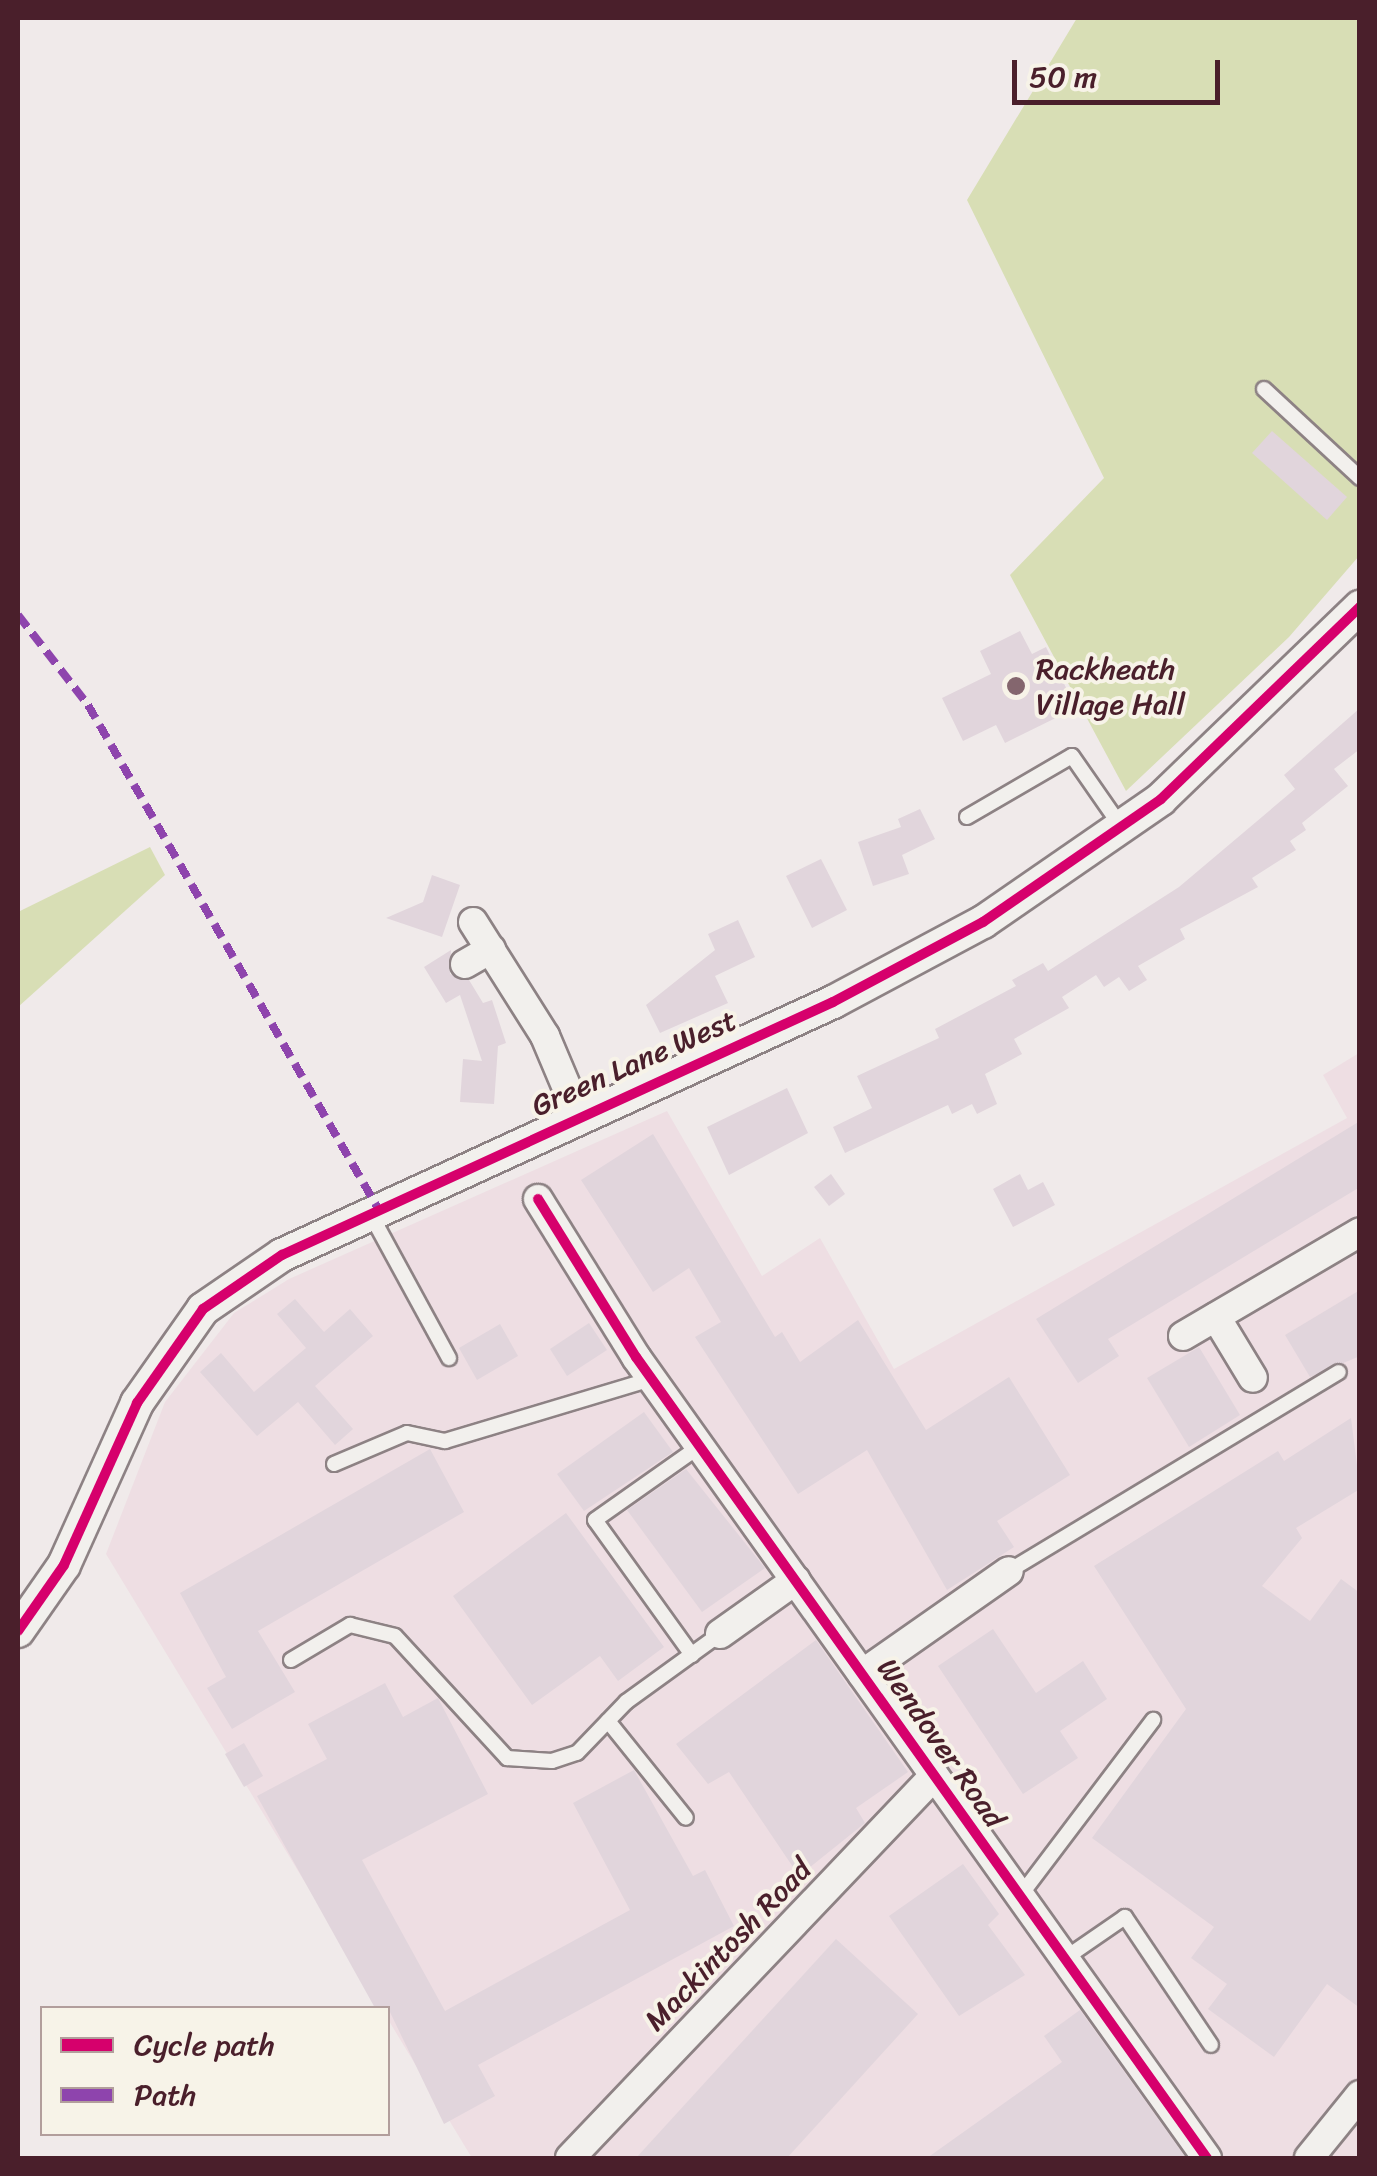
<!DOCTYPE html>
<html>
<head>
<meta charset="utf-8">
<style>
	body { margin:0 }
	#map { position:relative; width:1377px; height:2176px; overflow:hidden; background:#f0eaea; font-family:Sriracha,sans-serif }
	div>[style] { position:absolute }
	.built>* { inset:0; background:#eedee3 }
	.green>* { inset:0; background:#d8deb5 }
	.building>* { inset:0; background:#e1d5dc }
	.roads { filter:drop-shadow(2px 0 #8d8284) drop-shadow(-2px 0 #8d8284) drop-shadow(0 2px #8d8284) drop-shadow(0 -2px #8d8284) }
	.service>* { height:14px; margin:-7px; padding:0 7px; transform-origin:7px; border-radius:7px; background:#f2f0ed }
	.minor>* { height:28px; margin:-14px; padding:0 14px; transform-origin:14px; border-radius:14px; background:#f2f0ed }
	.tertiary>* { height:32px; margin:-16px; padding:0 16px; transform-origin:16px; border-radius:16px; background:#f2f0ed }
	.quiet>* { height:8px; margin-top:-4px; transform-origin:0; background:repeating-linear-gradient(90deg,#8e44ad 0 15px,transparent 0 23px) }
	.cycleway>* { height:10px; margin:-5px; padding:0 5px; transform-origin:5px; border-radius:5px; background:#d6006c }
	.dots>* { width:28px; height:28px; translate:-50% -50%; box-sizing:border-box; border:5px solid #f7f3e8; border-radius:50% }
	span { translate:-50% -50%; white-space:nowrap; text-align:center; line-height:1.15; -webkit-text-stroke:8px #f7f3e8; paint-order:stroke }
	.poi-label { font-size:30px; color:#4a1f2b }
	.left { translate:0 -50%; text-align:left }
	.street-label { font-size:30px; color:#4a1f2b }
	.frame { position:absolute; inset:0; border:20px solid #4a1f2b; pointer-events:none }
	.legend { position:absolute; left:40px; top:2006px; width:350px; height:130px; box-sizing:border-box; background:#f7f3e8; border:2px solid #b29e9c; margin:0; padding:12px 18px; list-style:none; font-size:30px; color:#4a1f2b }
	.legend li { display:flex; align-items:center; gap:20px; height:50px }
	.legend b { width:50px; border:2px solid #b29e9c }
	.scale { position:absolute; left:1012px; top:60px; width:208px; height:45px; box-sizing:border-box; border:5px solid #4a1f2b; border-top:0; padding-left:12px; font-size:30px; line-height:35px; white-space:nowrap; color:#4a1f2b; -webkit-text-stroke:8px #f7f3e8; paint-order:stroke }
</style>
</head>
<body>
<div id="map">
	<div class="built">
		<i style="clip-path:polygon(1359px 1053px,1359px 2158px,472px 2158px,106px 1554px,165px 1402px,234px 1313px,289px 1279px,667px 1111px,762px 1276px,820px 1238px,894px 1369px,1347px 1118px,1323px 1075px)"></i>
	</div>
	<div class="green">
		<i style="clip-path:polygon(1077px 18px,1359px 18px,1359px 556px,1289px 637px,1126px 791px,1010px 575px,1104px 478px,967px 200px)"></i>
		<i style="clip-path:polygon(150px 847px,165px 875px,18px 1007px,18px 912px)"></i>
	</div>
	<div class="building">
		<i style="clip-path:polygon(1272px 431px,1347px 497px,1327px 520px,1252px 453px)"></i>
		<i style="clip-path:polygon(1020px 631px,1032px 654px,1046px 647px,1076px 708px,1005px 743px,996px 725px,963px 741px,942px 698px,991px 674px,980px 651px)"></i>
		<i style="clip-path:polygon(1360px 708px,1360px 749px,1334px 769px,1348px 786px,1302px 823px,1306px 830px,1290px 841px,1296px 850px,1252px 878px,1258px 887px,1180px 929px,1185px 939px,1138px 966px,1147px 980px,1129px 991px,1119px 977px,1104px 987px,1096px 975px,1062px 997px,1069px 1008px,1014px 1039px,1022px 1054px,985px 1074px,997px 1104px,977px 1114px,972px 1104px,952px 1114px,948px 1105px,845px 1153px,833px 1127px,872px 1108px,857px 1076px,939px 1038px,935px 1029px,1016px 986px,1012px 980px,1043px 963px,1048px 971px,1179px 887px,1295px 789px,1284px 775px)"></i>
		<i style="clip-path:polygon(920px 809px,935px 839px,902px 855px,909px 874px,873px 886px,858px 842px,901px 827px,898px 819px)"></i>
		<i style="clip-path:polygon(821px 859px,847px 910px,812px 928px,786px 876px)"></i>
		<i style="clip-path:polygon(432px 875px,460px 885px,442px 937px,386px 918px,423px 902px)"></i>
		<i style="clip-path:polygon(738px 920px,755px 957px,715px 976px,728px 1003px,660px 1033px,646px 1005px,715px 950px,708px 934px)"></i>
		<i style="clip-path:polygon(451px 950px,450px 974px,469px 980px,483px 1003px,492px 1000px,506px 1043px,498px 1046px,494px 1104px,460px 1102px,463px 1059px,482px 1061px,460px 995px,446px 1003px,424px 967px)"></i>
		<i style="clip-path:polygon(787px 1088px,808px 1133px,729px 1175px,707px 1127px)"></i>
		<i style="clip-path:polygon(1360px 1121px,1360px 1187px,1108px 1339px,1119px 1356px,1078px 1383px,1036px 1319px)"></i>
		<i style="clip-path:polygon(653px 1134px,775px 1337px,782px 1332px,800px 1362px,858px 1320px,926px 1430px,1009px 1377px,1070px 1475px,997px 1521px,1014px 1547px,947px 1590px,867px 1450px,798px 1494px,695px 1337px,721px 1322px,689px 1268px,653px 1292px,581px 1180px)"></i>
		<i style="clip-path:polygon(831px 1174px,845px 1194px,829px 1206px,814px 1187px)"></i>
		<i style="clip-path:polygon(1020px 1174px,1028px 1190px,1043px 1182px,1055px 1205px,1013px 1227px,993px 1189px)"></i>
		<i style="clip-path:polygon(1360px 1290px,1360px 1356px,1310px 1377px,1285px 1335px)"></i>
		<i style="clip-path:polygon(295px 1299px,324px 1332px,350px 1309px,373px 1336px,315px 1386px,353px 1429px,335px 1445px,298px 1402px,257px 1436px,200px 1372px,221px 1353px,254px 1392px,306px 1348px,277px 1314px)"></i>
		<i style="clip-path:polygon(589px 1323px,607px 1350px,567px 1376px,550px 1349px)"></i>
		<i style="clip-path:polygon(500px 1324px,518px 1356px,477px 1380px,459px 1348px)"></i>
		<i style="clip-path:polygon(1199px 1347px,1240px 1415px,1189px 1447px,1147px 1378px)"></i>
		<i style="clip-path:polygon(644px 1412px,673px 1452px,584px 1511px,557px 1474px)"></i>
		<i style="clip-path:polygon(1351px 1418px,1360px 1489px,1296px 1528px,1302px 1538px,1262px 1586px,1310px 1621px,1341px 1579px,1360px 1593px,1360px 2008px,1327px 1984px,1274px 2057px,1208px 2009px,1227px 1984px,1191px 1958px,1214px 1927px,1092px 1838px,1186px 1709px,1094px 1566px,1278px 1451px,1284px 1461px)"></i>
		<i style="clip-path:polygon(430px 1449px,464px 1512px,258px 1631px,295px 1692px,232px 1729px,207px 1688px,226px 1677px,180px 1593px)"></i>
		<i style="clip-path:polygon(686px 1469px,765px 1568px,702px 1612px,627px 1510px)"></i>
		<i style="clip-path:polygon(566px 1513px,664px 1647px,618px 1681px,600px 1656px,532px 1705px,453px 1596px)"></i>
		<i style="clip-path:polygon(993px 1629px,1036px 1693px,1083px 1661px,1107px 1699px,1060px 1731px,1078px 1758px,1023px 1794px,938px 1666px)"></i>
		<i style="clip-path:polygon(816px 1640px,908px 1772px,856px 1808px,865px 1823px,799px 1876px,729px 1772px,708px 1784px,676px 1744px)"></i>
		<i style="clip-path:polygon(385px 1683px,403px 1717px,438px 1698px,488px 1794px,362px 1860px,445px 2011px,630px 1910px,573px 1803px,634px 1770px,693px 1876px,705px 1870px,734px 1926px,478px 2065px,495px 2096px,444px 2124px,388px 2008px,375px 2008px,257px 1796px,327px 1759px,308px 1724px)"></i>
		<i style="clip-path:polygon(244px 1743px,263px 1776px,244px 1787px,225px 1754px)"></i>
		<i style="clip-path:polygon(963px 1864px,999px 1914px,988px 1925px,1025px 1975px,959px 2016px,889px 1916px)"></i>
		<i style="clip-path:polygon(836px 1939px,918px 2014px,787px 2158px,636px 2158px)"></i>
		<i style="clip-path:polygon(1080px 2010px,1186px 2158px,927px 2158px,1062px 2062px,1044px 2036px)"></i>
	</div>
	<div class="roads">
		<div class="service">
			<i style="left:1264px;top:389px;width:131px;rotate:42.8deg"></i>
			<i style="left:967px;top:817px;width:121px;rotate:-30.2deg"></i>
			<i style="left:1072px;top:756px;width:88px;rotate:55.2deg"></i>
			<i style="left:371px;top:1215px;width:163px;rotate:61.4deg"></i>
			<i style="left:334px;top:1464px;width:79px;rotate:-23deg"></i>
			<i style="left:407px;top:1433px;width:39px;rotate:12deg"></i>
			<i style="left:445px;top:1441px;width:216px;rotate:-16.7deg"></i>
			<i style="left:1009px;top:1571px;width:385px;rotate:-31.1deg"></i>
			<i style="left:692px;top:1655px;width:166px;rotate:-125.7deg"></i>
			<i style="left:595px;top:1520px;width:128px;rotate:-35.2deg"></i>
			<i style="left:291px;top:1660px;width:69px;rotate:-30.7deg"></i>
			<i style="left:350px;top:1625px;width:46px;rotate:13.7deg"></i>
			<i style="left:395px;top:1636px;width:166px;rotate:47.4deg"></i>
			<i style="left:507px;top:1758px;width:45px;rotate:3.8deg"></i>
			<i style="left:552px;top:1761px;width:26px;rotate:-18deg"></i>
			<i style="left:577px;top:1753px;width:71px;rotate:-46.1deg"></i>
			<i style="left:626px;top:1702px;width:116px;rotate:-35.9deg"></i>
			<i style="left:608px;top:1721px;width:124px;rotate:51.2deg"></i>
			<i style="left:1020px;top:1896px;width:221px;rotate:-52.9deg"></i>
			<i style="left:1064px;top:1959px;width:74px;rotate:-34.5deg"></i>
			<i style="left:1125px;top:1917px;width:154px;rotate:56.1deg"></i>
		</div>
		<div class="minor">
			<i style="left:473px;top:922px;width:135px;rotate:57.7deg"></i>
			<i style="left:545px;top:1036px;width:85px;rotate:67.1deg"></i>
			<i style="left:465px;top:964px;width:30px;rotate:-30deg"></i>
			<i style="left:538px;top:1199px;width:186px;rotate:58.2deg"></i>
			<i style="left:636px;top:1357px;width:984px;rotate:54.52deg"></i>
			<i style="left:1216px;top:1317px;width:71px;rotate:58.8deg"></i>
			<i style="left:1183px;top:1336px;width:205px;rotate:-30.4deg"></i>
			<i style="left:720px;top:1634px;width:93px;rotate:-35.4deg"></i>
			<i style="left:862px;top:1674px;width:179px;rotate:-35deg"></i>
			<i style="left:570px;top:2158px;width:528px;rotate:-46.38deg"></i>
			<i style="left:1309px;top:2158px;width:81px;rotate:-51deg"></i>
		</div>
		<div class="tertiary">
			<i style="left:18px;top:1631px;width:80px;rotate:-55.1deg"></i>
			<i style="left:64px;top:1565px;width:178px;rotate:-65.7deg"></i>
			<i style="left:137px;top:1403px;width:115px;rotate:-54.9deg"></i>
			<i style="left:203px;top:1309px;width:96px;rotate:-34.4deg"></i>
			<i style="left:282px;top:1255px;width:606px;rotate:-24.66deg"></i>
			<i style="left:833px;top:1002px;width:170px;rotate:-28.1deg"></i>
			<i style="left:983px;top:922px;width:216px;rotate:-34.6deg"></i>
			<i style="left:1161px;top:799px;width:277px;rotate:-44deg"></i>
		</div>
	</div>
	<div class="quiet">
		<i style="left:18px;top:615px;width:114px;rotate:52.1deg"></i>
		<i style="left:88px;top:705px;width:583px;rotate:60.05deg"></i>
	</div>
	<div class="cycleway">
		<i style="left:538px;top:1199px;width:186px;rotate:58.2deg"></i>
		<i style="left:636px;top:1357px;width:984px;rotate:54.52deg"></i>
		<i style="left:18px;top:1631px;width:80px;rotate:-55.1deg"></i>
		<i style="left:64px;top:1565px;width:178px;rotate:-65.7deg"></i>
		<i style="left:137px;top:1403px;width:115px;rotate:-54.9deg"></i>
		<i style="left:203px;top:1309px;width:96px;rotate:-34.4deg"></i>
		<i style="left:282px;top:1255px;width:606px;rotate:-24.66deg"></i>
		<i style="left:833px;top:1002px;width:170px;rotate:-28.1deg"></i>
		<i style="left:983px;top:922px;width:216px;rotate:-34.6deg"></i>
		<i style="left:1161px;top:799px;width:277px;rotate:-44deg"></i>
	</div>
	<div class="dots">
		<i style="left:1016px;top:686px;background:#84666e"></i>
	</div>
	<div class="poi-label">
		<span class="left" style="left:1036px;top:686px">Rackheath<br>Village Hall</span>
	</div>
	<div class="street-label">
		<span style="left:634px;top:1063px;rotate:-24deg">Green Lane West</span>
		<span style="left:941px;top:1743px;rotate:55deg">Wendover Road</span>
		<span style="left:728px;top:1945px;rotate:-46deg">Mackintosh Road</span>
	</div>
	<div class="frame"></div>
	<ul class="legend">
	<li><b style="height:12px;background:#d6006c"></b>Cycle path</li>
	<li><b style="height:12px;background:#8e44ad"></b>Path</li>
	</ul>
	<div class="scale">50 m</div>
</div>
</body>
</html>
